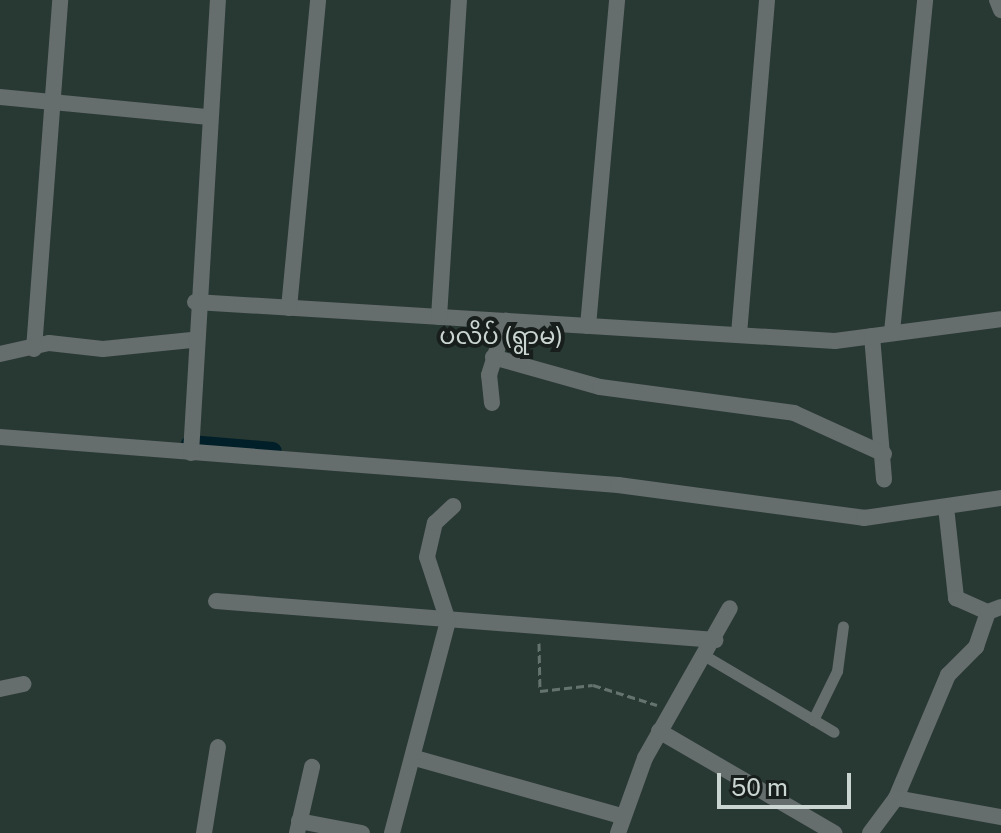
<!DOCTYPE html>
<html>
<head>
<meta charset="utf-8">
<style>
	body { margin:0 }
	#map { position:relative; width:1001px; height:833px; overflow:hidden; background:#283833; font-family:"Public Sans","Noto Sans Myanmar",sans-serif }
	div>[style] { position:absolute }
	.canal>* { height:18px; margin:-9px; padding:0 9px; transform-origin:9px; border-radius:9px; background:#001f28 }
	.path>* { height:3px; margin-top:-1.5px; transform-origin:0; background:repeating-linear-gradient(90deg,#65736e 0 8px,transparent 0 12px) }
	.lane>* { height:11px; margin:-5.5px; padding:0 5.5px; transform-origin:5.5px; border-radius:5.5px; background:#656d6d }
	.street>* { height:16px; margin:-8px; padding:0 8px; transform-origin:8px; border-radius:8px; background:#656d6d }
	span { translate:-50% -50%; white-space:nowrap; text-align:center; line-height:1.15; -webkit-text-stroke:8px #171e1b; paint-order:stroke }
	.quarter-label { font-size:24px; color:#cad4d0 }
	.scale { position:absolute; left:717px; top:773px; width:134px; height:36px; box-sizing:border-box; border:4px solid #cad4d0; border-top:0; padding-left:10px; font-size:24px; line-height:28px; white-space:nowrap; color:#cad4d0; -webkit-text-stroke:6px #171e1b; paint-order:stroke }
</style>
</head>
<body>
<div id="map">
	<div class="canal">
		<i style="left:190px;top:444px;width:83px;rotate:4.8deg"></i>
	</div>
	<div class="path">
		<i style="left:539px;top:643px;width:48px;rotate:88.8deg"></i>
		<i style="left:540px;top:691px;width:53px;rotate:-6.5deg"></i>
		<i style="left:593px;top:685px;width:67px;rotate:17.4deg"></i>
	</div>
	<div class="lane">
		<i style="left:707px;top:657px;width:147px;rotate:30.6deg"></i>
		<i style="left:813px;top:720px;width:55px;rotate:-63.9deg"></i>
		<i style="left:837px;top:671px;width:45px;rotate:-82.4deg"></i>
	</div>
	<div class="street">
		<i style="left:997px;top:0;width:11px;rotate:68deg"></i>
		<i style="left:0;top:97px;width:210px;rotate:5.5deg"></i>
		<i style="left:195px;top:302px;width:641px;rotate:3.49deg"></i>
		<i style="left:835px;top:341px;width:167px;rotate:-7.5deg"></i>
		<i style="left:289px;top:308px;width:309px;rotate:-84.6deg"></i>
		<i style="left:439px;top:317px;width:318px;rotate:-86.4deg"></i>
		<i style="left:588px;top:326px;width:327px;rotate:-84.9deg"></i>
		<i style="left:892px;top:332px;width:334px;rotate:-84.3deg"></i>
		<i style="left:739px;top:334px;width:335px;rotate:-85.2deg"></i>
		<i style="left:872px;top:336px;width:144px;rotate:85.2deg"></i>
		<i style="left:34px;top:349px;width:350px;rotate:-85.7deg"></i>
		<i style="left:0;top:354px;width:50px;rotate:-12.7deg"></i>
		<i style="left:49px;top:343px;width:54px;rotate:6.3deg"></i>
		<i style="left:103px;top:349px;width:89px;rotate:-5.8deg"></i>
		<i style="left:493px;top:357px;width:111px;rotate:15.7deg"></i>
		<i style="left:600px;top:387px;width:196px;rotate:7.6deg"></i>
		<i style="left:794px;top:413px;width:99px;rotate:24.5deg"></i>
		<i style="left:492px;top:403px;width:28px;rotate:-96deg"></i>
		<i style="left:489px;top:375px;width:57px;rotate:-72.5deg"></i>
		<i style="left:0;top:437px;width:620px;rotate:4.44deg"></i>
		<i style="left:618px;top:485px;width:248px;rotate:7.6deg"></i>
		<i style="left:864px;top:518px;width:138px;rotate:-8.3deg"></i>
		<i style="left:191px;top:453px;width:454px;rotate:-86.6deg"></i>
		<i style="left:946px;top:507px;width:92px;rotate:83.7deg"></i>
		<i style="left:956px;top:598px;width:35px;rotate:24deg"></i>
		<i style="left:216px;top:601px;width:501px;rotate:4.47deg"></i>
		<i style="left:0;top:689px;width:24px;rotate:-12deg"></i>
		<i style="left:659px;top:731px;width:203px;rotate:30.2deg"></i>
		<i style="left:415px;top:758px;width:215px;rotate:15.7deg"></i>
		<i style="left:896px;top:798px;width:134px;rotate:-67.1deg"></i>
		<i style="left:948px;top:675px;width:40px;rotate:-45deg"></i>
		<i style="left:976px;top:647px;width:37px;rotate:-71deg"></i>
		<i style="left:988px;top:612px;width:14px;rotate:-21deg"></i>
		<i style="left:299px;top:821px;width:64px;rotate:10.8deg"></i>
		<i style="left:204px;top:833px;width:87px;rotate:-80.8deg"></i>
		<i style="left:297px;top:833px;width:68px;rotate:-77.2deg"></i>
		<i style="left:392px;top:833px;width:219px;rotate:-75.2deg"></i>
		<i style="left:448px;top:621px;width:67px;rotate:-108.2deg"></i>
		<i style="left:427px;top:557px;width:35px;rotate:-77deg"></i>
		<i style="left:435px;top:523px;width:25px;rotate:-43deg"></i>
		<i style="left:618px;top:833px;width:80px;rotate:-70.2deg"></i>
		<i style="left:645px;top:758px;width:172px;rotate:-60.5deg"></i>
		<i style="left:870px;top:833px;width:44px;rotate:-53.4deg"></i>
		<i style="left:896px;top:798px;width:107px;rotate:10.3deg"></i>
	</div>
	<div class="quarter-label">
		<span style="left:501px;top:336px">ပလိပ် (ရွာမ)</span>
	</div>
	<div class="scale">50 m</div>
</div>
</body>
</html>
